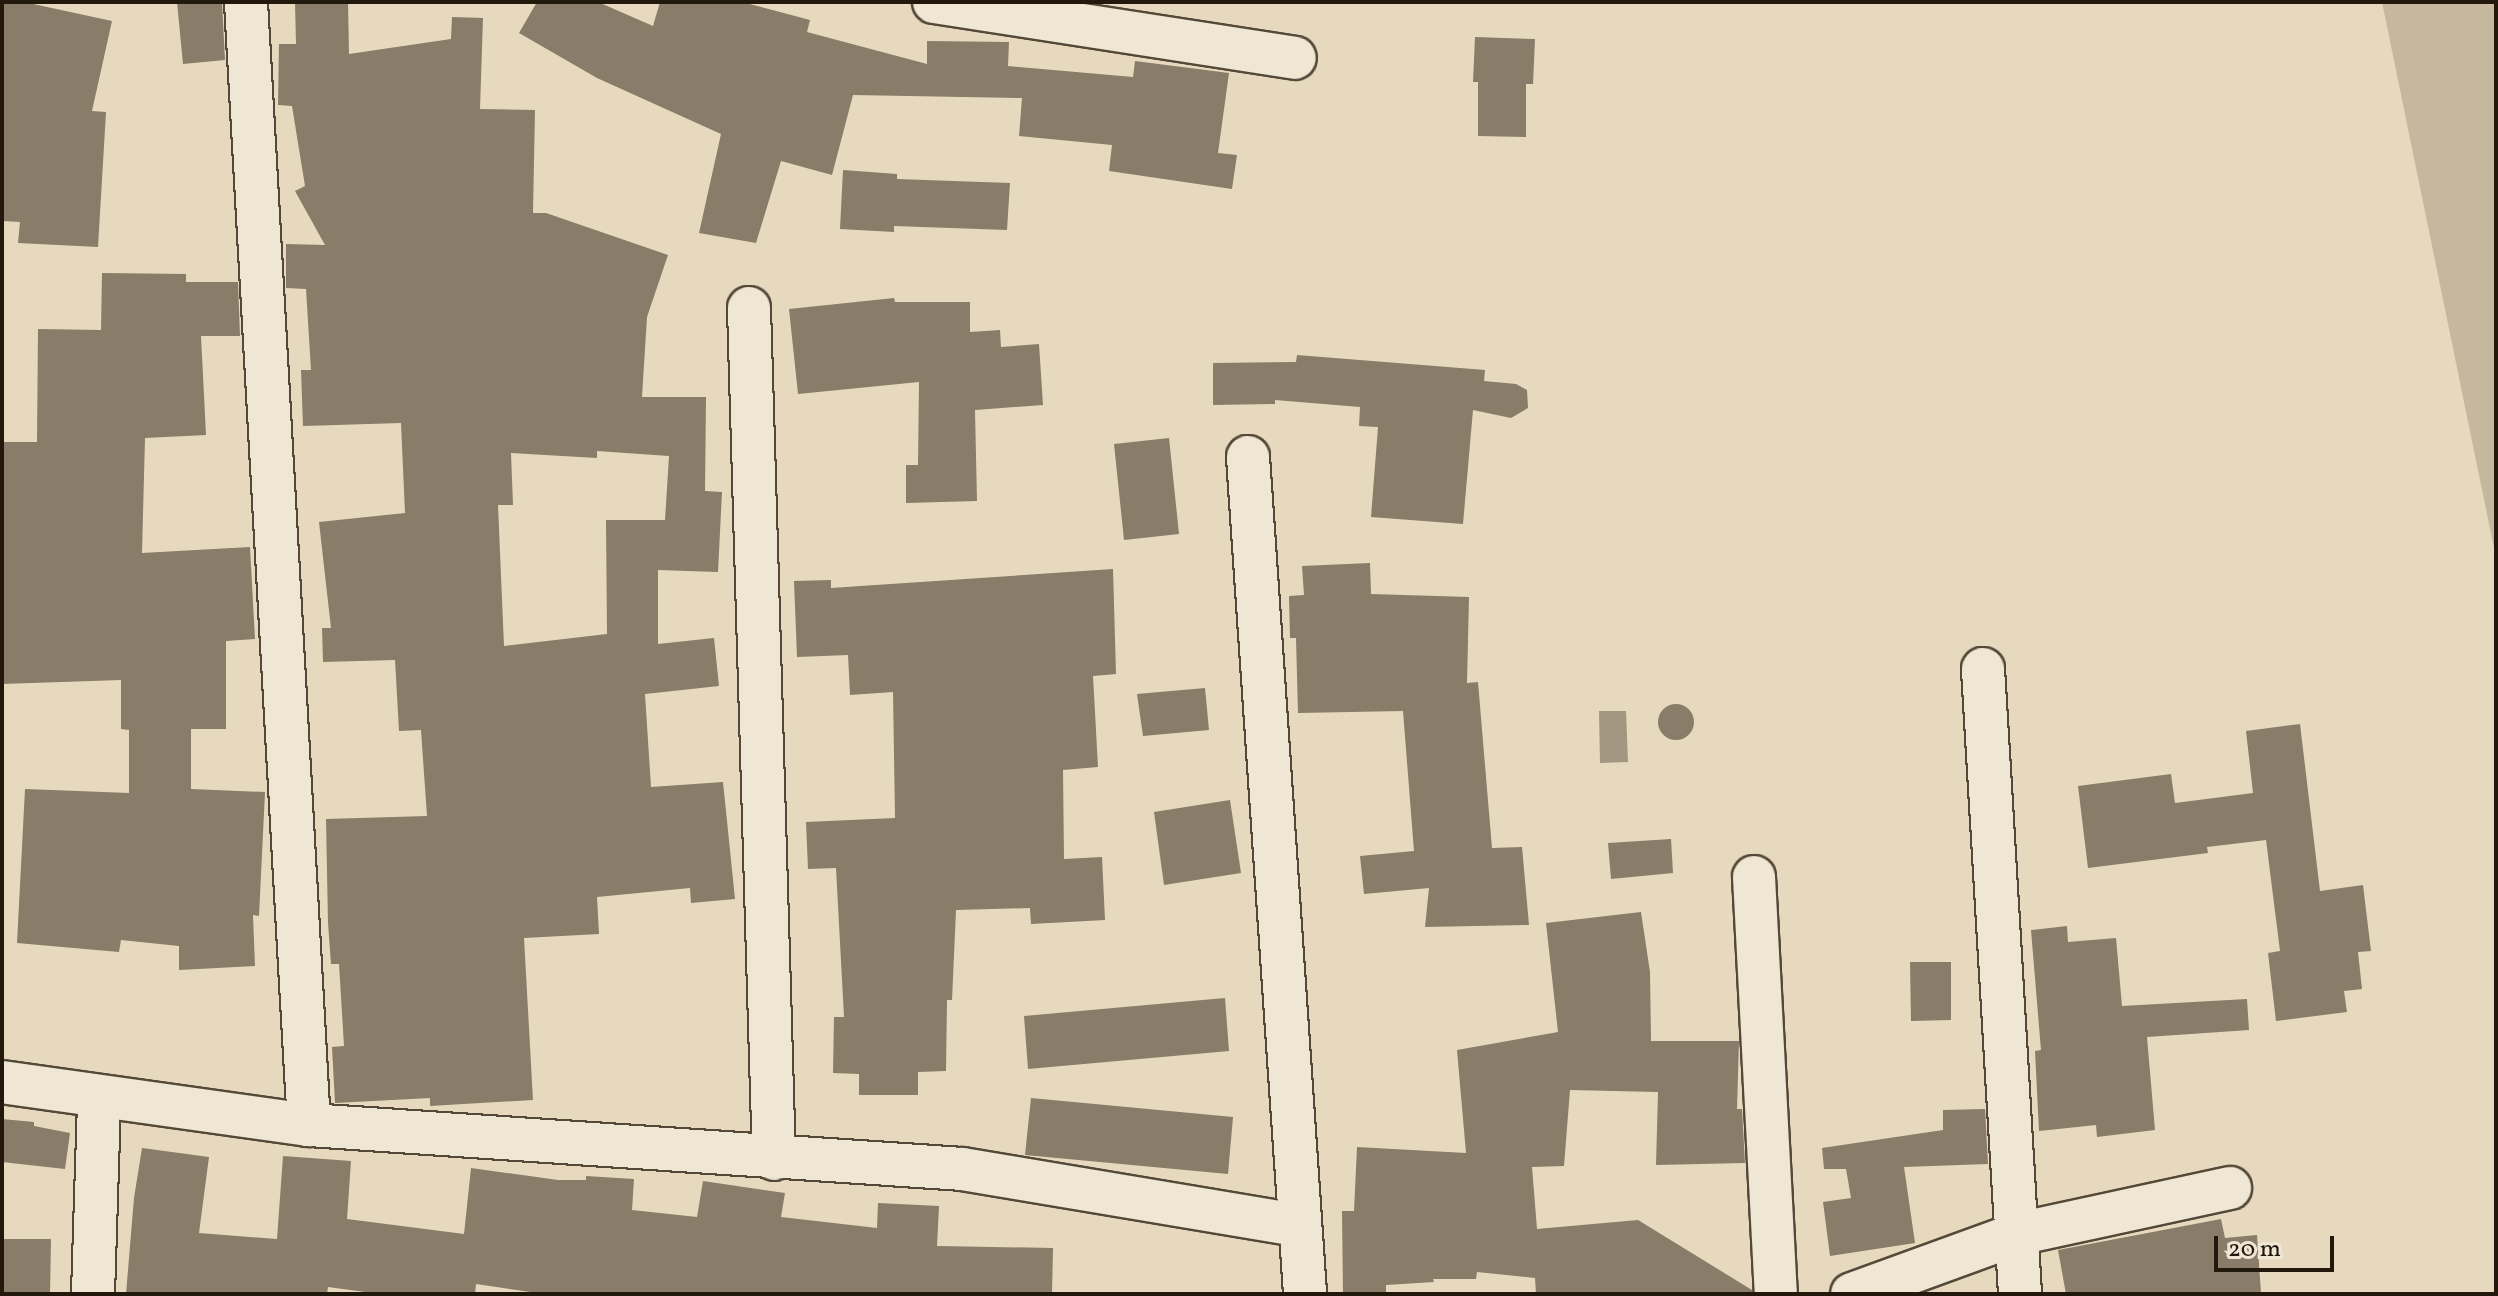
<!DOCTYPE html>
<html>
<head>
<meta charset="utf-8">
<style>
	body { margin:0 }
	#map { position:relative; width:2498px; height:1296px; overflow:hidden; background:#e7d9bd; font-family:Vollkorn,serif }
	div>[style] { position:absolute }
	.green>* { inset:0; background:#c6b89f }
	.water>* { inset:0; background:#a49781 }
	.building>* { inset:0; background:#897c68 }
	.round { border-radius:50% }
	.roads { filter:drop-shadow(2px 0 #544838) drop-shadow(-2px 0 #544838) drop-shadow(0 2px #544838) drop-shadow(0 -2px #544838) }
	.minor>* { height:42px; margin:-21px; padding:0 21px; transform-origin:21px; border-radius:21px; background:#efe6d4 }
	span { translate:-50% -50%; white-space:nowrap; text-align:center; line-height:1.15; -webkit-text-stroke:6px #efe6d4; paint-order:stroke }
	.frame { position:absolute; inset:0; border:4px solid #23180c; pointer-events:none }
	.scale { position:absolute; left:2214px; top:1236px; width:120px; height:36px; box-sizing:border-box; border:4px solid #23180c; border-top:0; padding-left:10px; font-size:24px; line-height:28px; white-space:nowrap; color:#23180c; -webkit-text-stroke:6px #efe6d4; paint-order:stroke }
</style>
</head>
<body>
<div id="map">
	<div class="green">
		<i style="clip-path:polygon(2382px 2px,2496px 2px,2496px 558px)"></i>
	</div>
	<div class="water">
		<i style="clip-path:polygon(1599px 711px,1626px 711px,1628px 762px,1600px 763px)"></i>
	</div>
	<div class="building">
		<i style="clip-path:polygon(2px 2px,24px 2px,112px 21px,92px 111px,106px 112px,98px 247px,18px 243px,20px 222px,2px 221px)"></i>
		<i style="clip-path:polygon(177px 2px,222px 2px,225px 60px,183px 64px)"></i>
		<i style="clip-path:polygon(evenodd,295px 2px,348px 2px,349px 54px,451px 39px,452px 17px,483px 18px,480px 109px,535px 110px,533px 213px,546px 213px,668px 255px,647px 317px,642px 397px,706px 397px,705px 491px,722px 492px,718px 572px,658px 570px,658px 644px,714px 638px,719px 686px,645px 694px,651px 787px,723px 782px,735px 899px,691px 903px,690px 888px,597px 897px,599px 934px,524px 938px,533px 1100px,430px 1106px,430px 1098px,335px 1103px,332px 1047px,344px 1046px,339px 964px,331px 964px,328px 923px,326px 819px,427px 816px,421px 730px,399px 731px,395px 660px,323px 662px,322px 628px,331px 628px,319px 522px,405px 513px,401px 423px,303px 426px,301px 370px,311px 370px,306px 289px,286px 288px,286px 244px,325px 245px,295px 191px,305px 186px,292px 106px,278px 105px,279px 44px,296px 44px,295px 2px,597px 451px,669px 456px,665px 520px,606px 520px,607px 634px,504px 646px,498px 505px,513px 505px,511px 453px,597px 458px,597px 451px)"></i>
		<i style="clip-path:polygon(537px 2px,598px 2px,653px 26px,660px 2px,742px 2px,810px 20px,807px 32px,927px 64px,927px 41px,1009px 42px,1008px 66px,1133px 77px,1135px 61px,1229px 73px,1218px 153px,1237px 155px,1232px 189px,1109px 171px,1112px 145px,1019px 136px,1022px 98px,853px 95px,832px 175px,781px 161px,756px 243px,699px 233px,721px 134px,597px 78px,519px 33px)"></i>
		<i style="clip-path:polygon(1475px 37px,1535px 39px,1533px 84px,1526px 84px,1526px 137px,1478px 136px,1478px 82px,1473px 82px)"></i>
		<i style="clip-path:polygon(843px 170px,897px 174px,897px 179px,1010px 183px,1007px 230px,894px 226px,894px 232px,840px 229px)"></i>
		<i style="clip-path:polygon(102px 273px,186px 274px,186px 282px,238px 282px,240px 336px,201px 336px,206px 435px,145px 438px,142px 553px,250px 547px,255px 639px,226px 641px,226px 729px,191px 729px,191px 789px,265px 792px,259px 916px,253px 915px,255px 966px,179px 970px,179px 946px,121px 940px,119px 952px,17px 943px,25px 789px,129px 793px,129px 730px,121px 729px,121px 680px,2px 684px,2px 442px,37px 442px,38px 329px,101px 330px)"></i>
		<i style="clip-path:polygon(894px 298px,895px 302px,970px 302px,970px 332px,1000px 330px,1001px 347px,1039px 344px,1043px 405px,975px 410px,977px 501px,906px 503px,906px 465px,918px 465px,919px 382px,798px 394px,789px 309px)"></i>
		<i style="clip-path:polygon(1297px 355px,1485px 370px,1484px 381px,1516px 384px,1527px 390px,1528px 408px,1511px 418px,1473px 410px,1463px 524px,1371px 517px,1378px 427px,1359px 426px,1360px 407px,1275px 400px,1275px 404px,1213px 405px,1213px 363px,1296px 362px)"></i>
		<i style="clip-path:polygon(1169px 438px,1179px 534px,1124px 540px,1114px 444px)"></i>
		<i style="clip-path:polygon(1370px 563px,1371px 594px,1469px 597px,1467px 683px,1478px 682px,1492px 848px,1522px 847px,1529px 925px,1425px 927px,1429px 888px,1364px 894px,1360px 856px,1414px 851px,1403px 711px,1298px 713px,1296px 638px,1290px 638px,1289px 596px,1304px 595px,1302px 566px)"></i>
		<i style="clip-path:polygon(1113px 569px,1116px 674px,1093px 676px,1098px 767px,1063px 770px,1064px 859px,1102px 857px,1105px 920px,1031px 924px,1030px 908px,956px 910px,952px 1000px,947px 1000px,946px 1071px,918px 1072px,918px 1095px,859px 1095px,859px 1074px,833px 1073px,834px 1017px,844px 1017px,836px 868px,808px 869px,806px 822px,895px 818px,893px 692px,850px 695px,848px 655px,797px 657px,794px 581px,831px 580px,831px 588px)"></i>
		<i style="clip-path:polygon(1205px 688px,1209px 730px,1143px 736px,1137px 694px)"></i>
		<i class="round" style="left:1658px;top:704px;width:36px;height:36px"></i>
		<i style="clip-path:polygon(2300px 724px,2320px 891px,2363px 885px,2371px 951px,2358px 952px,2362px 989px,2344px 991px,2347px 1012px,2276px 1021px,2268px 953px,2280px 951px,2266px 840px,2207px 847px,2208px 853px,2088px 868px,2078px 786px,2171px 774px,2175px 803px,2253px 793px,2246px 731px)"></i>
		<i style="clip-path:polygon(1230px 800px,1241px 873px,1164px 885px,1154px 812px)"></i>
		<i style="clip-path:polygon(1671px 839px,1673px 873px,1611px 879px,1608px 843px)"></i>
		<i style="clip-path:polygon(1641px 912px,1650px 972px,1651px 1041px,1739px 1041px,1737px 1109px,1742px 1109px,1745px 1163px,1656px 1165px,1658px 1092px,1570px 1090px,1564px 1166px,1532px 1167px,1537px 1229px,1638px 1220px,1752px 1290px,1752px 1294px,1536px 1294px,1535px 1278px,1477px 1272px,1476px 1279px,1433px 1279px,1434px 1282px,1386px 1285px,1386px 1294px,1343px 1294px,1342px 1211px,1354px 1211px,1357px 1147px,1466px 1153px,1457px 1050px,1558px 1032px,1546px 923px)"></i>
		<i style="clip-path:polygon(2067px 926px,2068px 942px,2116px 938px,2122px 1006px,2247px 999px,2249px 1030px,2147px 1037px,2155px 1130px,2097px 1137px,2096px 1125px,2039px 1131px,2035px 1051px,2041px 1050px,2031px 930px)"></i>
		<i style="clip-path:polygon(1910px 962px,1951px 962px,1951px 1020px,1911px 1021px)"></i>
		<i style="clip-path:polygon(1225px 998px,1229px 1051px,1028px 1069px,1024px 1016px)"></i>
		<i style="clip-path:polygon(1031px 1098px,1233px 1117px,1228px 1174px,1025px 1155px)"></i>
		<i style="clip-path:polygon(1985px 1109px,1988px 1164px,1904px 1167px,1915px 1243px,1830px 1256px,1823px 1202px,1851px 1198px,1846px 1169px,1824px 1169px,1822px 1148px,1943px 1130px,1943px 1110px)"></i>
		<i style="clip-path:polygon(2px 1119px,34px 1122px,34px 1126px,70px 1133px,65px 1169px,2px 1162px)"></i>
		<i style="clip-path:polygon(142px 1148px,209px 1157px,199px 1233px,277px 1239px,283px 1156px,351px 1161px,347px 1219px,464px 1234px,471px 1168px,558px 1180px,586px 1180px,586px 1176px,634px 1179px,632px 1210px,697px 1217px,703px 1181px,785px 1193px,781px 1217px,877px 1228px,878px 1203px,939px 1206px,937px 1246px,1053px 1248px,1052px 1294px,544px 1294px,476px 1284px,475px 1294px,380px 1294px,328px 1287px,327px 1294px,126px 1294px,134px 1198px)"></i>
		<i style="clip-path:polygon(2221px 1219px,2225px 1238px,2257px 1235px,2261px 1293px,2066px 1294px,2058px 1250px)"></i>
		<i style="clip-path:polygon(2px 1239px,51px 1239px,50px 1294px,2px 1294px)"></i>
	</div>
	<div class="roads">
		<div class="minor">
			<i style="left:246px;top:2px;width:1125px;rotate:86.79deg"></i>
			<i style="left:934px;top:2px;width:365px;rotate:8.8deg"></i>
			<i style="left:749px;top:308px;width:851px;rotate:88.32deg"></i>
			<i style="left:1248px;top:457px;width:839px;rotate:86.1deg"></i>
			<i style="left:1983px;top:669px;width:626px;rotate:86.61deg"></i>
			<i style="left:1754px;top:877px;width:418px;rotate:87deg"></i>
			<i style="left:2px;top:1082px;width:310px;rotate:8deg"></i>
			<i style="left:309px;top:1125px;width:654px;rotate:3.85deg"></i>
			<i style="left:962px;top:1169px;width:341px;rotate:9.5deg"></i>
			<i style="left:93px;top:1294px;width:196px;rotate:-88.2deg"></i>
			<i style="left:1852px;top:1294px;width:176px;rotate:-20deg"></i>
			<i style="left:2017px;top:1234px;width:218px;rotate:-12.2deg"></i>
		</div>
	</div>
	<div class="frame"></div>
	<div class="scale">20 m</div>
</div>
</body>
</html>
